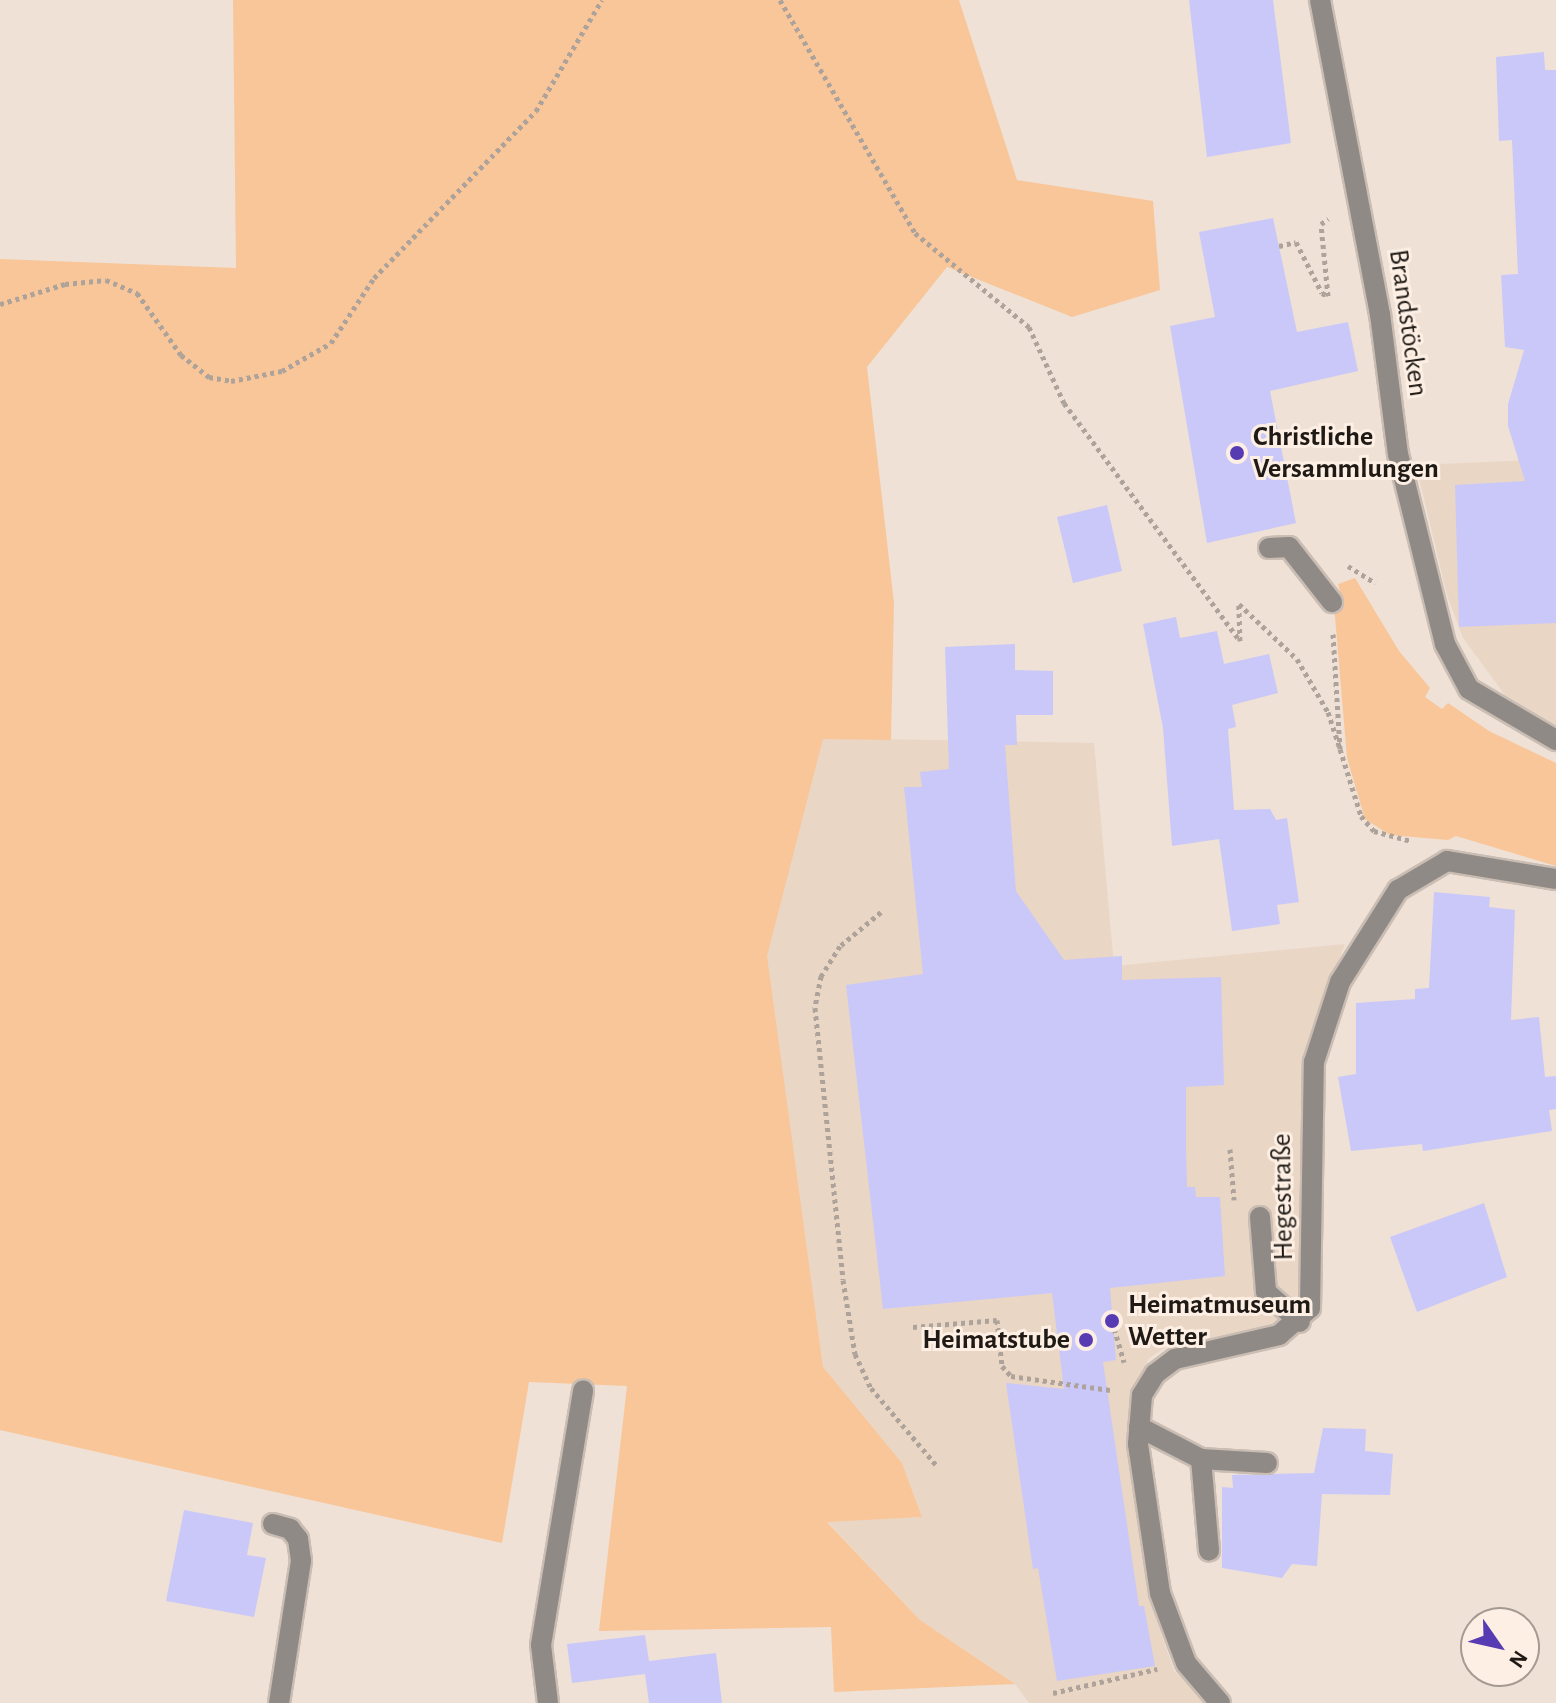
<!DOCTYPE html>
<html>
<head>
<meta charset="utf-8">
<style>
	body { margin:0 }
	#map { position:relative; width:1556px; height:1703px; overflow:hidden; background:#efe1d6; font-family:"Alegreya Sans",sans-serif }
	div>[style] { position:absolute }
	.built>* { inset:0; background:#ead6c5 }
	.green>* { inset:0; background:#f9c699 }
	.building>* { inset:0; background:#cac8f8 }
	.path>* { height:5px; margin-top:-2.5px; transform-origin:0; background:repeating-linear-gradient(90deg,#aea39a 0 4px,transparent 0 8px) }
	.roads { filter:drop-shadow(2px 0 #cabdb3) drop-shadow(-2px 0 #cabdb3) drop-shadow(0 2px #cabdb3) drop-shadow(0 -2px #cabdb3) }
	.service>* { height:20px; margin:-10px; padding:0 10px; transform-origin:10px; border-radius:10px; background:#908a86 }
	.minor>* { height:20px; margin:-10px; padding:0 10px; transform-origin:10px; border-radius:10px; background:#908a86 }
	.dots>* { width:22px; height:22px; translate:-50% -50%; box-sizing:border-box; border:4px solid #fdefe3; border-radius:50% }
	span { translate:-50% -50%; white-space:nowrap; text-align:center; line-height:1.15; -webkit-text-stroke:6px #fdefe3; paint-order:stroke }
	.street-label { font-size:28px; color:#1f1a16 }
	.poi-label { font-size:28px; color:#1f1a16; font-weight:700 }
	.left { translate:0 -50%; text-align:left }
	.right { translate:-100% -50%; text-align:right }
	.north { position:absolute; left:1460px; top:1607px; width:80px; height:80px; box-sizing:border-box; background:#fdefe3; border:2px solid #a49a91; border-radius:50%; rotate:124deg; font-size:22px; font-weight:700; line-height:32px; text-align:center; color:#1f1a16 }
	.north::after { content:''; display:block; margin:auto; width:28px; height:36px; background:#573bb3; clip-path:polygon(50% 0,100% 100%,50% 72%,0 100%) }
</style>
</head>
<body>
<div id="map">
	<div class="built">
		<i style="clip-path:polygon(1556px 459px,1556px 725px,1505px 695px,1463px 638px,1447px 595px,1416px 465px)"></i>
		<i style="clip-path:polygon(823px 738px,1094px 743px,1114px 966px,1345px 944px,1308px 1046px,1302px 1099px,1299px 1315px,1239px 1335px,1166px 1347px,1148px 1359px,1129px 1424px,1151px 1604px,1174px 1671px,1213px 1703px,1029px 1703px,1015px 1684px,920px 1620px,827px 1521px,922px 1517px,902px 1463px,823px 1368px,766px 956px)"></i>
	</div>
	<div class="green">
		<i style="clip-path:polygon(233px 0,959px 0,1017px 180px,1153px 201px,1160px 290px,1072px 317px,947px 267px,867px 367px,894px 603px,891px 740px,823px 739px,767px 956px,823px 1367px,902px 1463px,922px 1517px,827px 1522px,920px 1620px,1015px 1684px,834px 1692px,831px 1627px,599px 1631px,627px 1386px,529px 1382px,502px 1543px,0 1430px,0 259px,236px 268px)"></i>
		<i style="clip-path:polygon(1355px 578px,1399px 651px,1430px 688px,1425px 697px,1442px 709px,1448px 703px,1489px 731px,1556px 763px,1556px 866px,1456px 836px,1448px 840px,1390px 835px,1365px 819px,1347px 758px,1334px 605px,1342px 600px,1338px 584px)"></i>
	</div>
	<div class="building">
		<i style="clip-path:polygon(1189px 0,1273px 0,1291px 143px,1207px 157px)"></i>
		<i style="clip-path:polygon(1544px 52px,1545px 70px,1556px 70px,1556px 623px,1459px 627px,1455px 485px,1525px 481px,1508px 426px,1508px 404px,1524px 350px,1505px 347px,1501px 275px,1518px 274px,1512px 140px,1499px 141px,1496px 57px)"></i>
		<i style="clip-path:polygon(1273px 218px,1297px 332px,1348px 322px,1358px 371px,1270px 391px,1296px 523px,1207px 543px,1170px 326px,1215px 317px,1199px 232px)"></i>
		<i style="clip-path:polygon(1107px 505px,1122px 571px,1073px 583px,1057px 517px)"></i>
		<i style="clip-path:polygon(1176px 617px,1180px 638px,1217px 631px,1224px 664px,1269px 654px,1278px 693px,1232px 705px,1236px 727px,1228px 729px,1234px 810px,1270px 809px,1276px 820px,1287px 818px,1299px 902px,1277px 905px,1280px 924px,1232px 931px,1219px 839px,1172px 846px,1163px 728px,1143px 624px)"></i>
		<i style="clip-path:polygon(1015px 644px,1015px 670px,1053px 671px,1053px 715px,1016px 715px,1017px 745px,1005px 745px,1016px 891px,1064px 960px,1122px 956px,1122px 980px,1221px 977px,1224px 1085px,1186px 1087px,1186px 1147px,1187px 1187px,1195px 1187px,1196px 1197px,1220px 1197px,1225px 1276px,1110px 1288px,1116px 1360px,1103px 1362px,1139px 1606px,1144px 1606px,1155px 1666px,1057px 1681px,1038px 1568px,1033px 1569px,1006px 1383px,1064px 1389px,1052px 1293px,883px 1309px,846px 985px,923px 974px,904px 787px,922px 787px,920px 772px,949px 769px,945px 647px)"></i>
		<i style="clip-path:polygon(1434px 892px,1490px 897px,1489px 907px,1515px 910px,1511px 1020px,1539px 1017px,1545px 1077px,1556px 1076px,1556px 1109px,1549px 1110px,1552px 1131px,1423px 1151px,1422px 1144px,1351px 1151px,1338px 1077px,1356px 1074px,1356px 1003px,1415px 999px,1415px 989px,1429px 988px)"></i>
		<i style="clip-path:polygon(1484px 1203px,1507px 1277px,1417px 1312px,1390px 1237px)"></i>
		<i style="clip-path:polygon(1323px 1428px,1366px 1429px,1365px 1451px,1393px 1454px,1390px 1495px,1322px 1494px,1317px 1566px,1292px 1564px,1282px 1578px,1222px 1568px,1222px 1487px,1233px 1488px,1232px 1475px,1314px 1473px)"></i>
		<i style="clip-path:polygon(184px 1510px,253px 1523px,247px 1555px,266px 1558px,254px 1617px,166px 1601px)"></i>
		<i style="clip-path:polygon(645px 1635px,649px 1661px,716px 1653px,722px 1703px,649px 1703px,645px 1674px,572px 1683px,567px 1644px)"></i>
	</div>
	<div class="path">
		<i style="left:780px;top:0;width:269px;rotate:59.9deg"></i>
		<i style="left:915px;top:233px;width:148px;rotate:39.5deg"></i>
		<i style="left:1029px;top:327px;width:84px;rotate:65.3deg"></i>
		<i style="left:1064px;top:403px;width:296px;rotate:53.5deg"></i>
		<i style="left:1240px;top:641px;width:37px;rotate:-92deg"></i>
		<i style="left:1239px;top:604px;width:80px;rotate:43.5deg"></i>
		<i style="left:1297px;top:659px;width:61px;rotate:59.7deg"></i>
		<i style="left:1328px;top:712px;width:39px;rotate:72deg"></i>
		<i style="left:1279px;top:246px;width:17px;rotate:-13deg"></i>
		<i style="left:1296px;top:242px;width:57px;rotate:63deg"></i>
		<i style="left:1322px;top:293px;width:7px;rotate:27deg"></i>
		<i style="left:1328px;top:296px;width:72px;rotate:-95.6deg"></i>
		<i style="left:1321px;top:224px;width:9px;rotate:-36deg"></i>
		<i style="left:0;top:304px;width:68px;rotate:-17.1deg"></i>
		<i style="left:65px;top:284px;width:41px;rotate:-5.6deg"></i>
		<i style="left:106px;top:280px;width:34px;rotate:23deg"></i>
		<i style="left:137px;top:293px;width:76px;rotate:54.6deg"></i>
		<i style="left:181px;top:355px;width:36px;rotate:38deg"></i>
		<i style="left:209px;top:377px;width:22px;rotate:10deg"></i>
		<i style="left:231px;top:381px;width:52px;rotate:-11.1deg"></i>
		<i style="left:282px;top:371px;width:56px;rotate:-29.7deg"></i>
		<i style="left:331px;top:343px;width:78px;rotate:-56.5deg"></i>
		<i style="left:374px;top:278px;width:233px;rotate:-45.9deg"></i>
		<i style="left:536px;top:111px;width:129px;rotate:-59.3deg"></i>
		<i style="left:1348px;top:566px;width:32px;rotate:32deg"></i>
		<i style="left:1333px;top:634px;width:115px;rotate:86.5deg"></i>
		<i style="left:1340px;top:749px;width:70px;rotate:72.6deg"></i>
		<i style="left:1361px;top:816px;width:20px;rotate:49deg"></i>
		<i style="left:1374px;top:831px;width:39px;rotate:15deg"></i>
		<i style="left:881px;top:912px;width:53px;rotate:140.3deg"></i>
		<i style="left:840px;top:946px;width:36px;rotate:122deg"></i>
		<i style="left:821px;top:976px;width:33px;rotate:101deg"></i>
		<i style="left:815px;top:1008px;width:273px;rotate:84.1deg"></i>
		<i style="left:843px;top:1280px;width:75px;rotate:80.8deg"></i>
		<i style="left:855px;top:1354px;width:38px;rotate:65deg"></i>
		<i style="left:871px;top:1388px;width:102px;rotate:49.8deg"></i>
		<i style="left:1230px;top:1149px;width:51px;rotate:85.5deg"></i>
		<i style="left:1112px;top:1321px;width:43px;rotate:73.7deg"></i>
		<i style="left:913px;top:1327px;width:84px;rotate:-4.8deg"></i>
		<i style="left:997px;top:1320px;width:46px;rotate:83.8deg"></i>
		<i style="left:1002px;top:1366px;width:13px;rotate:48deg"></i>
		<i style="left:1011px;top:1376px;width:100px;rotate:8deg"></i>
		<i style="left:1053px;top:1693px;width:107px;rotate:-13deg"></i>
	</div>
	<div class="roads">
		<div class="service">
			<i style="left:1269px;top:548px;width:20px;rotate:-3deg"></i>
			<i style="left:1289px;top:547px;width:70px;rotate:52deg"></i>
			<i style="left:1260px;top:1217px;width:75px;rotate:85.4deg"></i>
			<i style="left:1266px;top:1292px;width:45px;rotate:41.4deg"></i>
			<i style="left:1139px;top:1427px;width:70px;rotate:27.3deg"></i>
			<i style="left:1201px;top:1459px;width:92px;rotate:85deg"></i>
			<i style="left:1201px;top:1459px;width:66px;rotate:3.5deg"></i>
			<i style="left:273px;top:1524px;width:18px;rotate:16deg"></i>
			<i style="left:290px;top:1529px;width:13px;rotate:51deg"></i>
			<i style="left:298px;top:1539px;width:22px;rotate:82deg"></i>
			<i style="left:301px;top:1561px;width:144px;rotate:98.8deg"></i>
			<i style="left:548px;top:1703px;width:58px;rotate:-96.9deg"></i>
			<i style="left:541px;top:1645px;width:258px;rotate:-80.6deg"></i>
		</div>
		<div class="minor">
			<i style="left:1320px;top:0;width:320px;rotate:79.2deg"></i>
			<i style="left:1380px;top:314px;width:141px;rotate:82.7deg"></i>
			<i style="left:1398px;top:454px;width:196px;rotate:76.1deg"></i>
			<i style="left:1445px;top:644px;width:51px;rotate:61.9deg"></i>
			<i style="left:1469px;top:689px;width:101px;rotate:30.4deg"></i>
			<i style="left:1220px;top:1703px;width:52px;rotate:-130.4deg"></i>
			<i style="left:1186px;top:1663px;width:75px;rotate:-110.4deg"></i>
			<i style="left:1160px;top:1593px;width:151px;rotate:-98.4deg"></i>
			<i style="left:1138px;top:1444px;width:49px;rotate:-85.3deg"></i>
			<i style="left:1142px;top:1395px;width:25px;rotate:-58deg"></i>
			<i style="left:1155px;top:1374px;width:25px;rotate:-37deg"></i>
			<i style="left:1175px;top:1359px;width:107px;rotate:-13deg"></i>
			<i style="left:1279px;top:1335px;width:41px;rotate:-41.1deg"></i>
			<i style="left:1310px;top:1308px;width:246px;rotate:-89.1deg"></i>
			<i style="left:1314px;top:1062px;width:84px;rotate:-72deg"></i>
			<i style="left:1340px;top:982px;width:109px;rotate:-57.8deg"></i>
			<i style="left:1398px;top:890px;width:57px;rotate:-30.6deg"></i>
			<i style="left:1447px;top:861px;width:110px;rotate:9.4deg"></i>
		</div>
	</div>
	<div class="dots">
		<i style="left:1237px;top:453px;background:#573bb3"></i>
		<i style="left:1112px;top:1321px;background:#573bb3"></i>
		<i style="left:1086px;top:1340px;background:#573bb3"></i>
	</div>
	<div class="street-label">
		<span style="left:1408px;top:323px;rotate:82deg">Brandstöcken</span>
		<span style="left:1283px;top:1197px;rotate:-91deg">Hegestraße</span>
	</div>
	<div class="poi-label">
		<span class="left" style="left:1253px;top:453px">Christliche<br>Versammlungen</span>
		<span class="left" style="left:1128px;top:1321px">Heimatmuseum<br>Wetter</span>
		<span class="right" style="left:1070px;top:1340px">Heimatstube</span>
	</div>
	<div class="north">N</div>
</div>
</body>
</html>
